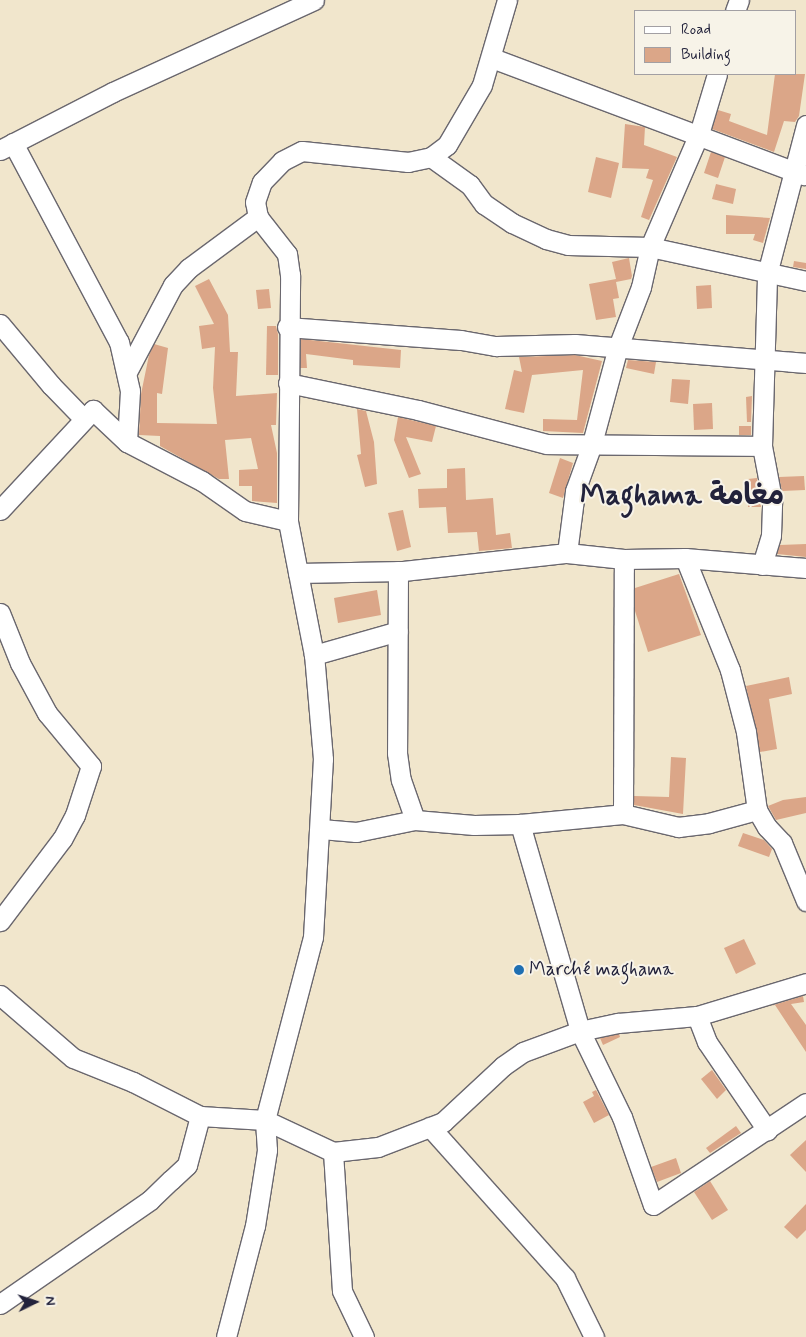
<!DOCTYPE html>
<html>
<head>
<meta charset="utf-8">
<style>
	body { margin:0 }
	#map { position:relative; width:806px; height:1337px; overflow:hidden; background:#f1e6cc; font-family:Mynerve,"Playpen Sans Arabic",sans-serif }
	div>[style] { position:absolute }
	.building>* { inset:0; background:#dba688 }
	.roads { filter:drop-shadow(1px 0 #6a676e) drop-shadow(-1px 0 #6a676e) drop-shadow(0 1px #6a676e) drop-shadow(0 -1px #6a676e) }
	.minor>* { height:19px; margin:-9.5px; padding:0 9.5px; transform-origin:9.5px; border-radius:9.5px; background:#fff }
	.dots>* { width:14px; height:14px; translate:-50% -50%; box-sizing:border-box; border:2px solid #f7f3e8; border-radius:50% }
	span { translate:-50% -50%; white-space:nowrap; text-align:center; line-height:1.15; -webkit-text-stroke:4px #f7f3e8; paint-order:stroke }
	.poi-label { font-size:19px; color:#22223b }
	.left { translate:0 -50%; text-align:left }
	.town-label { font-size:29px; color:#22223b; font-weight:700 }
	.legend { position:absolute; left:634px; top:10px; width:162px; height:65px; box-sizing:border-box; background:#f7f3e8; border:1px solid #a29fa3; margin:0; padding:6px 9px; list-style:none; font-size:15px; color:#22223b }
	.legend li { display:flex; align-items:center; gap:10px; height:25px }
	.legend b { width:25px; border:1px solid #a29fa3 }
	.north { position:absolute; left:10px; top:1277px; width:50px; height:50px; -webkit-text-stroke:4px #f7f3e8; paint-order:stroke; rotate:86deg; font-size:14px; font-weight:700; line-height:20px; text-align:center; color:#22223b }
	.north::after { content:''; display:block; margin:auto; width:18px; height:22px; background:#22223b; clip-path:polygon(50% 0,100% 100%,50% 72%,0 100%) }
</style>
</head>
<body>
<div id="map">
	<div class="building">
		<i style="clip-path:polygon(775px 74px,805px 74px,799px 116px,795px 122px,784px 121px,774px 152px,712px 129px,718px 110px,731px 114px,729px 121px,767px 135px)"></i>
		<i style="clip-path:polygon(625px 124px,645px 127px,644px 145px,677px 157px,649px 220px,641px 217px,653px 180px,646px 178px,649px 169px,622px 168px)"></i>
		<i style="clip-path:polygon(711px 152px,725px 157px,718px 178px,704px 173px)"></i>
		<i style="clip-path:polygon(596px 157px,619px 163px,611px 198px,588px 192px)"></i>
		<i style="clip-path:polygon(716px 184px,736px 189px,733px 204px,712px 199px)"></i>
		<i style="clip-path:polygon(726px 215px,770px 218px,763px 243px,753px 240px,755px 234px,726px 234px)"></i>
		<i style="clip-path:polygon(629px 258px,632px 276px,631px 279px,616px 282px,619px 298px,613px 299px,616px 317px,596px 320px,589px 284px,616px 279px,612px 262px)"></i>
		<i style="clip-path:polygon(794px 261px,806px 263px,806px 269px,793px 267px)"></i>
		<i style="clip-path:polygon(209px 279px,228px 315px,230px 352px,238px 352px,236px 396px,277px 393px,276px 425px,271px 425px,277px 453px,277px 503px,252px 501px,252px 486px,239px 486px,239px 470px,258px 469px,251px 438px,225px 440px,229px 479px,219px 479px,160px 446px,160px 436px,139px 435px,141px 394px,149px 355px,154px 344px,168px 348px,162px 394px,157px 393px,157px 423px,217px 424px,213px 388px,215px 347px,202px 349px,199px 326px,214px 324px,195px 286px)"></i>
		<i style="clip-path:polygon(711px 285px,712px 308px,697px 309px,696px 286px)"></i>
		<i style="clip-path:polygon(269px 289px,271px 308px,258px 309px,256px 290px)"></i>
		<i style="clip-path:polygon(267px 326px,276px 326px,278px 334px,278px 375px,266px 375px)"></i>
		<i style="clip-path:polygon(301px 339px,401px 350px,400px 368px,353px 365px,353px 360px,306px 354px,307px 368px,300px 368px)"></i>
		<i style="clip-path:polygon(575px 355px,602px 361px,583px 433px,543px 431px,543px 419px,577px 420px,583px 370px,532px 375px,524px 413px,505px 409px,514px 370px,522px 372px,519px 357px)"></i>
		<i style="clip-path:polygon(628px 360px,656px 362px,654px 374px,626px 368px)"></i>
		<i style="clip-path:polygon(672px 379px,690px 380px,688px 404px,670px 402px)"></i>
		<i style="clip-path:polygon(752px 396px,751px 422px,747px 422px,746px 397px)"></i>
		<i style="clip-path:polygon(712px 403px,713px 429px,694px 430px,693px 404px)"></i>
		<i style="clip-path:polygon(357px 409px,366px 411px,374px 442px,377px 484px,365px 487px,357px 455px,361px 454px)"></i>
		<i style="clip-path:polygon(398px 417px,436px 426px,432px 442px,406px 437px,421px 474px,409px 478px,394px 440px)"></i>
		<i style="clip-path:polygon(739px 426px,751px 426px,751px 435px,739px 435px)"></i>
		<i style="clip-path:polygon(560px 458px,573px 463px,563px 498px,549px 493px)"></i>
		<i style="clip-path:polygon(465px 468px,466px 500px,493px 498px,496px 535px,510px 533px,512px 548px,479px 551px,477px 532px,448px 533px,446px 507px,419px 508px,418px 489px,447px 488px,447px 469px)"></i>
		<i style="clip-path:polygon(804px 476px,805px 490px,782px 491px,779px 477px)"></i>
		<i style="clip-path:polygon(757px 478px,761px 507px,748px 507px,748px 479px)"></i>
		<i style="clip-path:polygon(403px 510px,411px 547px,397px 551px,388px 513px)"></i>
		<i style="clip-path:polygon(806px 544px,806px 557px,777px 554px,780px 545px)"></i>
		<i style="clip-path:polygon(679px 574px,701px 635px,648px 652px,635px 611px,635px 588px)"></i>
		<i style="clip-path:polygon(377px 590px,381px 615px,338px 623px,334px 598px)"></i>
		<i style="clip-path:polygon(789px 677px,792px 694px,769px 699px,777px 749px,760px 752px,746px 686px)"></i>
		<i style="clip-path:polygon(671px 757px,686px 758px,683px 814px,634px 805px,634px 796px,669px 797px)"></i>
		<i style="clip-path:polygon(806px 797px,806px 813px,776px 820px,768px 806px,783px 800px)"></i>
		<i style="clip-path:polygon(743px 833px,764px 840px,772px 849px,769px 857px,738px 846px)"></i>
		<i style="clip-path:polygon(744px 939px,756px 964px,736px 974px,724px 948px)"></i>
		<i style="clip-path:polygon(803px 996px,804px 1002px,791px 1004px,806px 1025px,806px 1052px,775px 1005px,770px 1006px)"></i>
		<i style="clip-path:polygon(619px 1034px,620px 1037px,603px 1045px,600px 1038px)"></i>
		<i style="clip-path:polygon(712px 1070px,726px 1090px,717px 1099px,701px 1079px)"></i>
		<i style="clip-path:polygon(596px 1090px,609px 1115px,594px 1123px,583px 1102px,594px 1096px,592px 1092px)"></i>
		<i style="clip-path:polygon(736px 1126px,741px 1133px,710px 1153px,706px 1148px)"></i>
		<i style="clip-path:polygon(806px 1140px,806px 1172px,790px 1155px)"></i>
		<i style="clip-path:polygon(676px 1158px,681px 1173px,657px 1182px,651px 1167px)"></i>
		<i style="clip-path:polygon(710px 1181px,728px 1210px,712px 1220px,694px 1192px)"></i>
		<i style="clip-path:polygon(806px 1204px,806px 1230px,797px 1239px,784px 1227px)"></i>
	</div>
	<div class="roads">
		<div class="minor">
			<i style="left:735px;top:11px;width:12px;rotate:-70deg"></i>
			<i style="left:492px;top:58px;width:333px;rotate:20.6deg"></i>
			<i style="left:13px;top:143px;width:225px;rotate:62deg"></i>
			<i style="left:119px;top:342px;width:50px;rotate:77.3deg"></i>
			<i style="left:130px;top:391px;width:51px;rotate:93.4deg"></i>
			<i style="left:0;top:150px;width:127px;rotate:-27.2deg"></i>
			<i style="left:113px;top:92px;width:221px;rotate:-24.6deg"></i>
			<i style="left:431px;top:157px;width:48px;rotate:35.7deg"></i>
			<i style="left:470px;top:185px;width:24px;rotate:54deg"></i>
			<i style="left:484px;top:204px;width:34px;rotate:34deg"></i>
			<i style="left:512px;top:223px;width:38px;rotate:25deg"></i>
			<i style="left:546px;top:239px;width:23px;rotate:15deg"></i>
			<i style="left:568px;top:245px;width:82px;rotate:1.4deg"></i>
			<i style="left:650px;top:247px;width:160px;rotate:12.3deg"></i>
			<i style="left:0;top:324px;width:80px;rotate:50.1deg"></i>
			<i style="left:51px;top:385px;width:47px;rotate:45.9deg"></i>
			<i style="left:287px;top:327px;width:174px;rotate:4.3deg"></i>
			<i style="left:461px;top:340px;width:36px;rotate:10deg"></i>
			<i style="left:496px;top:346px;width:79px;rotate:-1.5deg"></i>
			<i style="left:575px;top:344px;width:232px;rotate:4.7deg"></i>
			<i style="left:128px;top:370px;width:96px;rotate:-62.1deg"></i>
			<i style="left:173px;top:285px;width:23px;rotate:-47deg"></i>
			<i style="left:189px;top:268px;width:86px;rotate:-36.5deg"></i>
			<i style="left:288px;top:383px;width:133px;rotate:11.7deg"></i>
			<i style="left:418px;top:410px;width:133px;rotate:14.8deg"></i>
			<i style="left:547px;top:444px;width:215px;rotate:0.5deg"></i>
			<i style="left:0;top:510px;width:137px;rotate:-47.1deg"></i>
			<i style="left:93px;top:410px;width:47px;rotate:43.3deg"></i>
			<i style="left:127px;top:442px;width:85px;rotate:27.5deg"></i>
			<i style="left:202px;top:481px;width:52px;rotate:34.9deg"></i>
			<i style="left:245px;top:511px;width:44px;rotate:13.1deg"></i>
			<i style="left:567px;top:553px;width:63px;rotate:-82.6deg"></i>
			<i style="left:575px;top:491px;width:47px;rotate:-70deg"></i>
			<i style="left:591px;top:447px;width:104px;rotate:-74.9deg"></i>
			<i style="left:618px;top:347px;width:64px;rotate:-69deg"></i>
			<i style="left:641px;top:287px;width:41px;rotate:-77.3deg"></i>
			<i style="left:650px;top:247px;width:123px;rotate:-66.6deg"></i>
			<i style="left:699px;top:134px;width:63px;rotate:-73.3deg"></i>
			<i style="left:685px;top:558px;width:121px;rotate:68.1deg"></i>
			<i style="left:730px;top:670px;width:64px;rotate:75.5deg"></i>
			<i style="left:746px;top:732px;width:79px;rotate:82deg"></i>
			<i style="left:757px;top:810px;width:20px;rotate:60deg"></i>
			<i style="left:767px;top:827px;width:22px;rotate:47deg"></i>
			<i style="left:782px;top:843px;width:63px;rotate:67.5deg"></i>
			<i style="left:762px;top:565px;width:31px;rotate:-73deg"></i>
			<i style="left:771px;top:535px;width:36px;rotate:-88deg"></i>
			<i style="left:772px;top:499px;width:54px;rotate:-100.7deg"></i>
			<i style="left:762px;top:446px;width:172px;rotate:-88.3deg"></i>
			<i style="left:767px;top:274px;width:154px;rotate:-75.3deg"></i>
			<i style="left:398px;top:571px;width:182px;rotate:90.3deg"></i>
			<i style="left:397px;top:753px;width:27px;rotate:82deg"></i>
			<i style="left:401px;top:780px;width:42px;rotate:70.7deg"></i>
			<i style="left:298px;top:573px;width:105px;rotate:-1.1deg"></i>
			<i style="left:403px;top:571px;width:165px;rotate:-6.3deg"></i>
			<i style="left:567px;top:553px;width:57px;rotate:6deg"></i>
			<i style="left:624px;top:559px;width:61px;rotate:-0.9deg"></i>
			<i style="left:685px;top:558px;width:121px;rotate:4.7deg"></i>
			<i style="left:0;top:613px;width:54px;rotate:68.2deg"></i>
			<i style="left:20px;top:663px;width:57px;rotate:61.6deg"></i>
			<i style="left:47px;top:713px;width:69px;rotate:50.3deg"></i>
			<i style="left:91px;top:766px;width:52px;rotate:108.1deg"></i>
			<i style="left:75px;top:815px;width:27px;rotate:118deg"></i>
			<i style="left:62px;top:839px;width:103px;rotate:127.1deg"></i>
			<i style="left:314px;top:655px;width:87px;rotate:-15.9deg"></i>
			<i style="left:623px;top:814px;width:255px;rotate:-89.8deg"></i>
			<i style="left:520px;top:824px;width:216px;rotate:73.8deg"></i>
			<i style="left:580px;top:1031px;width:96px;rotate:64deg"></i>
			<i style="left:622px;top:1117px;width:93px;rotate:70.6deg"></i>
			<i style="left:653px;top:1205px;width:184px;rotate:-33.7deg"></i>
			<i style="left:321px;top:829px;width:35px;rotate:5deg"></i>
			<i style="left:356px;top:832px;width:60px;rotate:-11.5deg"></i>
			<i style="left:415px;top:820px;width:59px;rotate:4.8deg"></i>
			<i style="left:474px;top:825px;width:46px;rotate:-1.2deg"></i>
			<i style="left:520px;top:824px;width:103px;rotate:-5.5deg"></i>
			<i style="left:623px;top:814px;width:57px;rotate:13.3deg"></i>
			<i style="left:678px;top:827px;width:31px;rotate:-7deg"></i>
			<i style="left:709px;top:823px;width:50px;rotate:-15.2deg"></i>
			<i style="left:0;top:995px;width:96px;rotate:40.8deg"></i>
			<i style="left:73px;top:1058px;width:65px;rotate:21.8deg"></i>
			<i style="left:133px;top:1082px;width:75px;rotate:26.9deg"></i>
			<i style="left:200px;top:1116px;width:65px;rotate:3.5deg"></i>
			<i style="left:265px;top:1120px;width:75px;rotate:25.2deg"></i>
			<i style="left:333px;top:1152px;width:45px;rotate:-6.3deg"></i>
			<i style="left:378px;top:1147px;width:70px;rotate:-21deg"></i>
			<i style="left:443px;top:1122px;width:82px;rotate:-43deg"></i>
			<i style="left:503px;top:1066px;width:24px;rotate:-35deg"></i>
			<i style="left:523px;top:1052px;width:61px;rotate:-20.2deg"></i>
			<i style="left:580px;top:1031px;width:39px;rotate:-12deg"></i>
			<i style="left:618px;top:1023px;width:79px;rotate:-5.1deg"></i>
			<i style="left:697px;top:1016px;width:114px;rotate:-16.8deg"></i>
			<i style="left:697px;top:1016px;width:28px;rotate:69deg"></i>
			<i style="left:707px;top:1042px;width:107px;rotate:55.7deg"></i>
			<i style="left:430px;top:1127px;width:203px;rotate:48.2deg"></i>
			<i style="left:565px;top:1278px;width:66px;rotate:63.8deg"></i>
			<i style="left:333px;top:1152px;width:139px;rotate:86.3deg"></i>
			<i style="left:342px;top:1291px;width:51px;rotate:64.4deg"></i>
			<i style="left:0;top:1304px;width:183px;rotate:-34.7deg"></i>
			<i style="left:150px;top:1200px;width:29px;rotate:-44deg"></i>
			<i style="left:171px;top:1180px;width:22px;rotate:-43deg"></i>
			<i style="left:187px;top:1165px;width:51px;rotate:-75.1deg"></i>
			<i style="left:226px;top:1337px;width:115px;rotate:-75.4deg"></i>
			<i style="left:255px;top:1226px;width:77px;rotate:-81deg"></i>
			<i style="left:267px;top:1150px;width:30px;rotate:-94deg"></i>
			<i style="left:265px;top:1120px;width:189px;rotate:-75.3deg"></i>
			<i style="left:313px;top:937px;width:178px;rotate:-86.8deg"></i>
			<i style="left:323px;top:759px;width:104px;rotate:-94.9deg"></i>
			<i style="left:314px;top:655px;width:136px;rotate:-101deg"></i>
			<i style="left:288px;top:521px;width:246px;rotate:-89.5deg"></i>
			<i style="left:290px;top:275px;width:21px;rotate:-98deg"></i>
			<i style="left:287px;top:254px;width:47px;rotate:-128.1deg"></i>
			<i style="left:258px;top:217px;width:15px;rotate:-101deg"></i>
			<i style="left:255px;top:202px;width:21px;rotate:-71deg"></i>
			<i style="left:262px;top:182px;width:29px;rotate:-46deg"></i>
			<i style="left:282px;top:161px;width:22px;rotate:-27deg"></i>
			<i style="left:302px;top:151px;width:107px;rotate:5.9deg"></i>
			<i style="left:408px;top:162px;width:24px;rotate:-12deg"></i>
			<i style="left:431px;top:157px;width:20px;rotate:-37deg"></i>
			<i style="left:447px;top:145px;width:69px;rotate:-59.7deg"></i>
			<i style="left:482px;top:85px;width:89px;rotate:-73.6deg"></i>
		</div>
	</div>
	<div class="dots">
		<i style="left:519px;top:970px;background:#1f6fb2"></i>
	</div>
	<div class="poi-label">
		<span class="left" style="left:529px;top:970px">Marché maghama</span>
	</div>
	<div class="town-label">
		<span style="left:682px;top:497px">Maghama مغامة</span>
	</div>
	<ul class="legend">
	<li><b style="height:6px;background:#fff"></b>Road</li>
	<li><b style="height:14px;background:#dba688"></b>Building</li>
	</ul>
	<div class="north">N</div>
</div>
</body>
</html>
